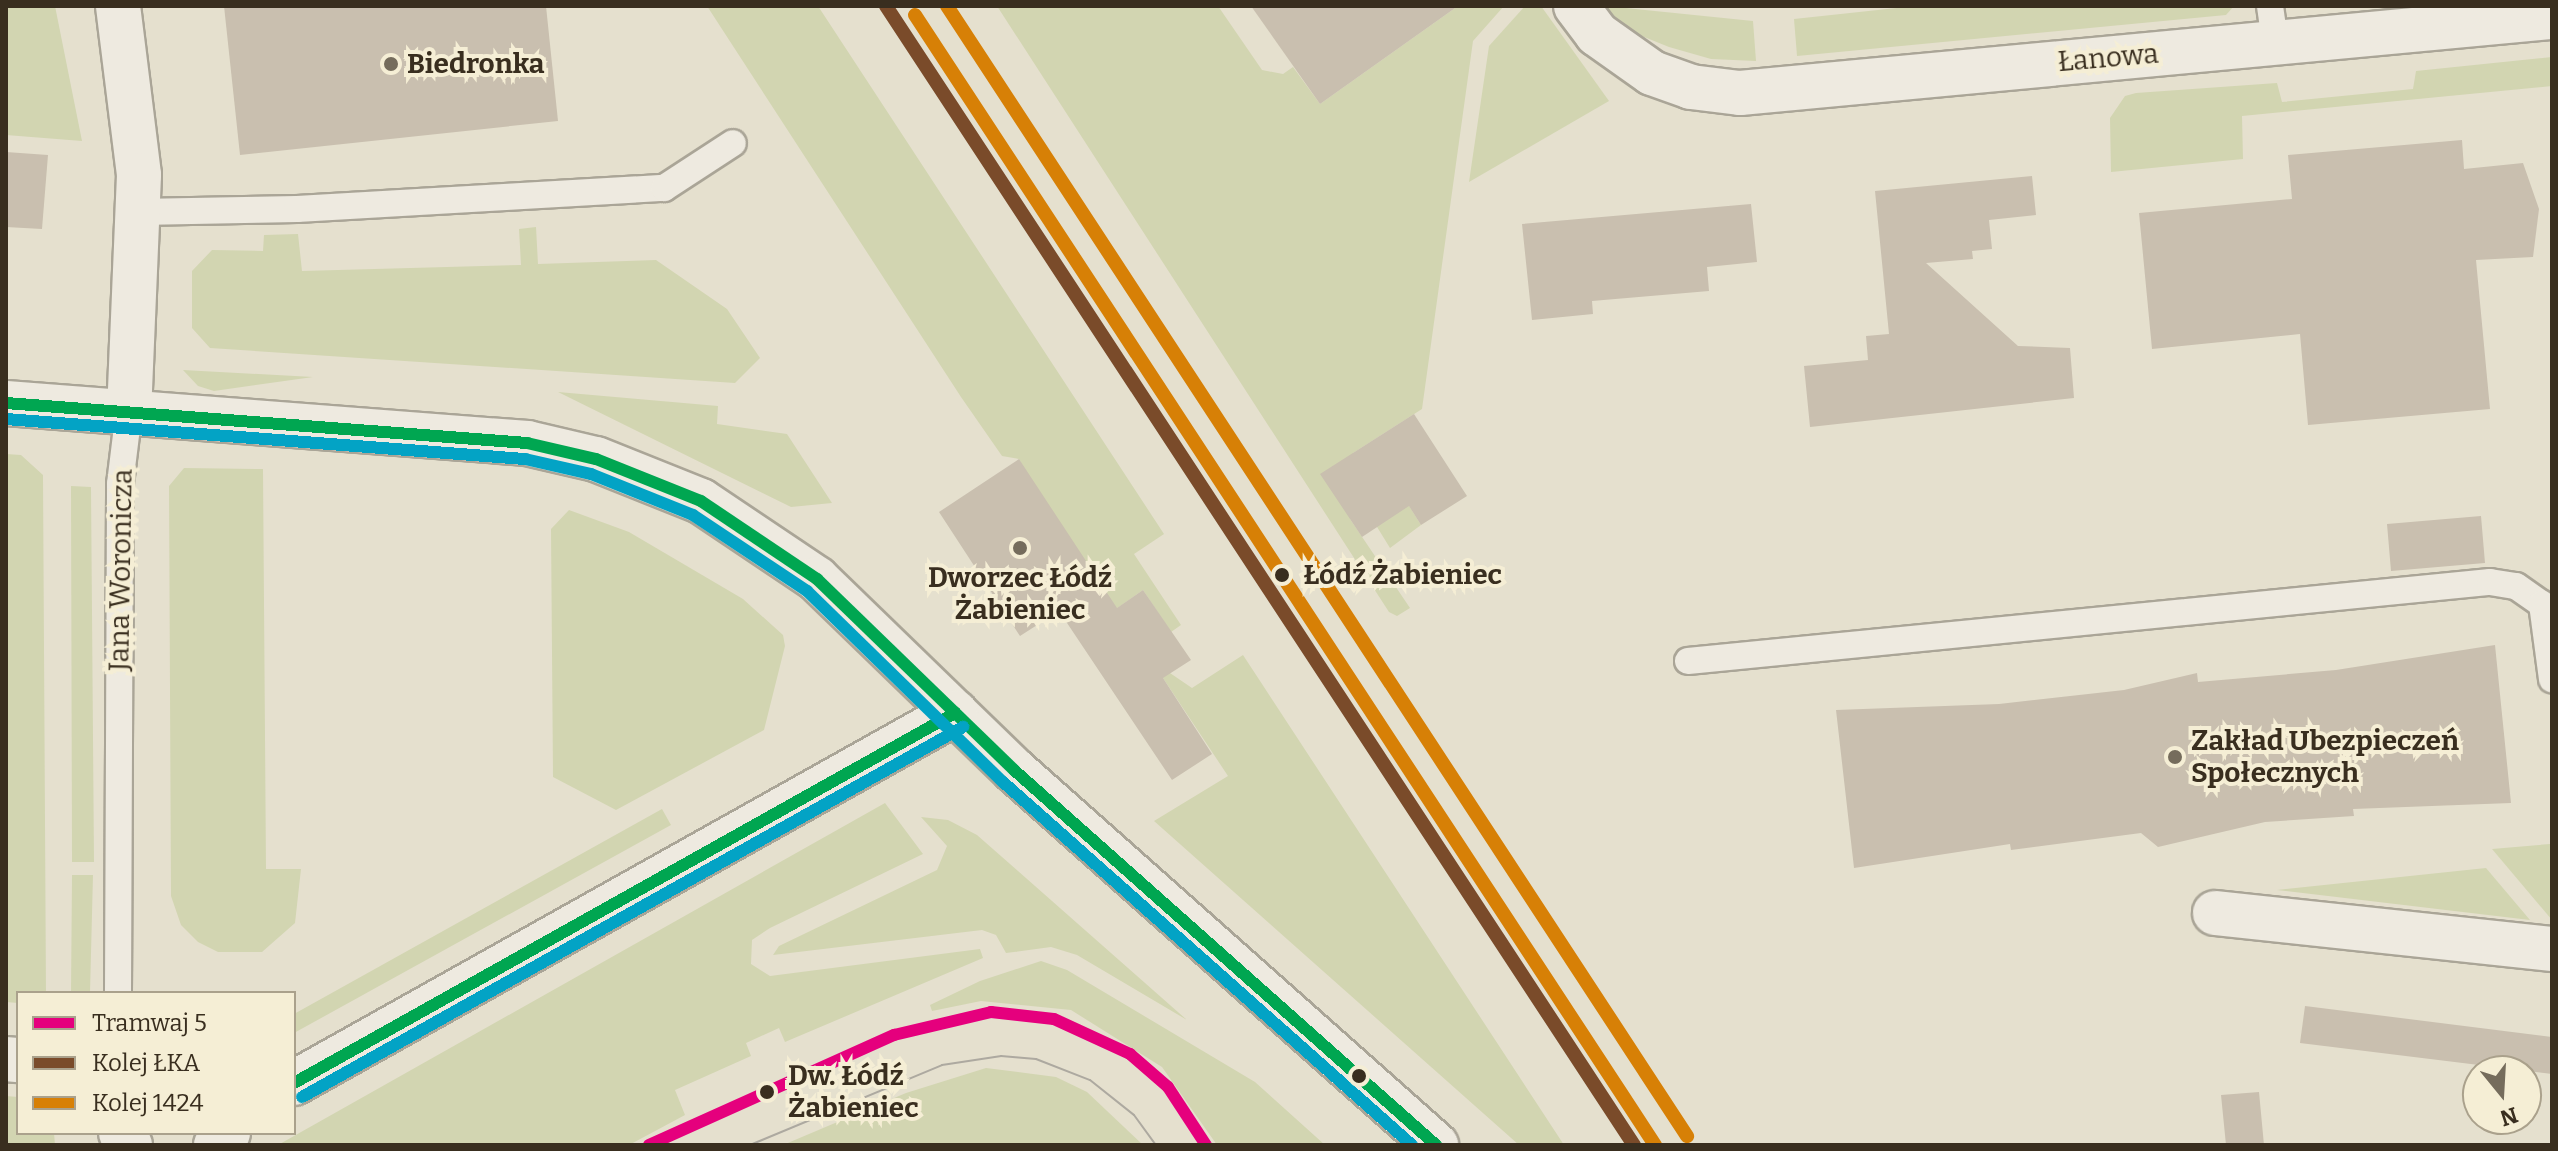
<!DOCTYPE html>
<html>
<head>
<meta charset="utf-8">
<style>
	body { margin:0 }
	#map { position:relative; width:2558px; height:1151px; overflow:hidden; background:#e5e0ce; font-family:Bitter,serif }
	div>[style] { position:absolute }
	.green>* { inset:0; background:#d2d5b1 }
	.building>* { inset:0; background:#c9bfaf }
	.roads { filter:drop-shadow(2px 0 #aaa597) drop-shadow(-2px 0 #aaa597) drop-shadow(0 2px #aaa597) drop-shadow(0 -2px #aaa597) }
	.service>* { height:26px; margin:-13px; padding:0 13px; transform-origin:13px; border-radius:13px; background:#eeeae0 }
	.minor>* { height:44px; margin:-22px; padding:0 22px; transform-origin:22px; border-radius:22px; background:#eeeae0 }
	.tertiary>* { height:44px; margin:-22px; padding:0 22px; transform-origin:22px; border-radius:22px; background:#eeeae0 }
	.tram>* { height:2px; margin:-1px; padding:0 1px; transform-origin:1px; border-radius:1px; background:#ada9a0 }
	.bus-1>* { height:12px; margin:-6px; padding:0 6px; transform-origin:6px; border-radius:6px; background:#00a651 }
	.bus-2>* { height:12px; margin:-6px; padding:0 6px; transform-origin:6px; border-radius:6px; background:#03a3c5 }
	.rail-1>* { height:14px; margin:-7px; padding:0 7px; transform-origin:7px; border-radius:7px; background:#7a4b2a }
	.rail-2>* { height:14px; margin:-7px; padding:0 7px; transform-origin:7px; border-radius:7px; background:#d78006 }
	.rail-3>* { height:14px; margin:-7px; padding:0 7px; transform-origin:7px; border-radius:7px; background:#d78006 }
	.tram-1>* { height:12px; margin:-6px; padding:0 6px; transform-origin:6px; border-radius:6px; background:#e5007d }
	.dots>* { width:22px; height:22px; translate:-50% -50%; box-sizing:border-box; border:4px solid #f5eed5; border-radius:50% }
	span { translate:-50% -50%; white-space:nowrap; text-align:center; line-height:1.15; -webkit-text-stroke:8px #f5eed5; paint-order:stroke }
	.street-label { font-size:28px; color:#392e1f }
	.poi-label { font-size:28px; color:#392e1f; font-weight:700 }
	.left { translate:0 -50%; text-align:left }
	.stop-label { font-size:28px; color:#392e1f; font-weight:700 }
	.frame { position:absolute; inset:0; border:8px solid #392e1f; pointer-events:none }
	.legend { position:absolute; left:16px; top:991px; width:280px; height:144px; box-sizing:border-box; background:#f5eed5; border:2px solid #aaa18c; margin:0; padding:10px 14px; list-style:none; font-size:24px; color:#392e1f }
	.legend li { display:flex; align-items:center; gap:16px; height:40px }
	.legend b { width:40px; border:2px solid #aaa18c }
	.north { position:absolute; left:2462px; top:1055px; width:80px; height:80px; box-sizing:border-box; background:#f5eed5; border:2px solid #aaa18c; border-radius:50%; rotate:162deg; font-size:22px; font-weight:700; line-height:32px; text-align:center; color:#392e1f }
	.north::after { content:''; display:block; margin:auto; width:28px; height:36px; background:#756c5c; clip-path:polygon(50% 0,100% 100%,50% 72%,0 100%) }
</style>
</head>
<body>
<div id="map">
	<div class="green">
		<i style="clip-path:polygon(6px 6px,55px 6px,82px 141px,6px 135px)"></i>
		<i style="clip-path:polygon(707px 6px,818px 6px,1164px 534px,1134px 554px,1181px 625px,1171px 632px,1143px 590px,1096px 623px,1019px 459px,1002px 456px,961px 397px)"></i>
		<i style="clip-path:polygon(997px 6px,1218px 6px,1262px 70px,1283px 74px,1293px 67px,1320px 104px,1458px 6px,1504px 6px,1473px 41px,1422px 409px,1353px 453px,1398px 488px,1421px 525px,1390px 548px,1366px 509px,1350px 519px,1410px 608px,1397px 616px,1389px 612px)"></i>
		<i style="clip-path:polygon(1525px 6px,1541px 6px,1609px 101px,1469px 182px,1489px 46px)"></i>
		<i style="clip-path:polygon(1606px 6px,1753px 21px,1756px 61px,1711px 59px,1669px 47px,1622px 28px)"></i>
		<i style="clip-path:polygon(1915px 6px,2234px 6px,2226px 15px,1797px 56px,1794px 19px)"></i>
		<i style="clip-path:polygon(2552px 57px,2552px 86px,2242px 116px,2243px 159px,2111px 172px,2110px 118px,2125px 96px,2136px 93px,2277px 83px,2282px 102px,2413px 89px,2416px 71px)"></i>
		<i style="clip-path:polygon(536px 227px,538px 264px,656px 260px,727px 309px,760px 358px,735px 383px,210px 348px,192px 328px,192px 271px,212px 250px,263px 251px,264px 235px,298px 234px,302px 271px,521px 265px,519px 229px)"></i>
		<i style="clip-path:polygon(183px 370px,313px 377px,214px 391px,198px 386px)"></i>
		<i style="clip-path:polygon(558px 392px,718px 406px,717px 424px,787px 434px,832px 503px,791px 507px)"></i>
		<i style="clip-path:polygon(6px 454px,21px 455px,43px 475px,46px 993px,18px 993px,18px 1003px,6px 1002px)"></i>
		<i style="clip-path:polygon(184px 468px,263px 469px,266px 869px,301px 869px,295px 923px,262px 952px,218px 952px,198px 942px,181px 925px,171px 896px,169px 486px)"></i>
		<i style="clip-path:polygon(71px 486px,91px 487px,94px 862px,72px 862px)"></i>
		<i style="clip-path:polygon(569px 510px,629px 532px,743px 599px,783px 635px,785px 646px,764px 730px,616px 810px,553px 777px,551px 529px)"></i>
		<i style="clip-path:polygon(1243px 655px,1564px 1145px,1519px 1145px,1154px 821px,1228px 776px,1161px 675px,1167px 671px,1192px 688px)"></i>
		<i style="clip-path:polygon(885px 803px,923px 854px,770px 928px,752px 940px,751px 964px,770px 976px,980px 949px,983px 958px,785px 1042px,779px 1028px,746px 1043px,751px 1056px,675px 1090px,685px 1115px,629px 1145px,278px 1145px)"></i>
		<i style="clip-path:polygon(662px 809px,671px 825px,294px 1033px,294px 1014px)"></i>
		<i style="clip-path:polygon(921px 817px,948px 820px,977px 835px,1187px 1020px,1077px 955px,1051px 947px,1006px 953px,996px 935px,982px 930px,773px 955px,779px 946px,937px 870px,947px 846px)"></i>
		<i style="clip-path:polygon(2550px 844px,2552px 860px,2552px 920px,2492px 849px)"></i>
		<i style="clip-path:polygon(2486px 868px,2530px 920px,2277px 890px)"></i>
		<i style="clip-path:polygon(72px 875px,93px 875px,90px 993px,71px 993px)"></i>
		<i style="clip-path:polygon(1041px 961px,1067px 970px,1255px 1082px,1325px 1145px,1217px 1145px,1162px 1067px,1071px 1010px,981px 1001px,932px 1011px,930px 1005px,980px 981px)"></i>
		<i style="clip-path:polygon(986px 1068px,1056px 1077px,1087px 1092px,1143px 1145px,783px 1145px,906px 1093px)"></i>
		<i style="clip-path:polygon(6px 1096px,18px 1097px,18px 1133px,54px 1133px,55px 1145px,6px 1145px)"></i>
	</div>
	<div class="building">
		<i style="clip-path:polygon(224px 6px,546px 6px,558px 121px,240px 155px)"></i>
		<i style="clip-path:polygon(1251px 6px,1458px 6px,1320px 104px)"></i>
		<i style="clip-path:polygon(2462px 140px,2464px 169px,2523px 163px,2539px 209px,2533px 257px,2476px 260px,2490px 409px,2308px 425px,2300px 334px,2152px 349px,2139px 213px,2292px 199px,2288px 155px)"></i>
		<i style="clip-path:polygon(6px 152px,48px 155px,42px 229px,6px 227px)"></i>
		<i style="clip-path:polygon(2032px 176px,2036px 215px,1989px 220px,1992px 249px,1972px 251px,1973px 259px,1926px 263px,2018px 346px,2070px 348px,2074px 398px,1810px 427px,1804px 366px,1868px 360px,1866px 336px,1889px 334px,1875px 191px)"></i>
		<i style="clip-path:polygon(1751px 204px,1757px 262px,1707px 267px,1709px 291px,1592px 301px,1593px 314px,1532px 320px,1522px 224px)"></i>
		<i style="clip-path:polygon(1414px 414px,1467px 496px,1421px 525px,1409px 506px,1362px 537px,1320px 474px)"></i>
		<i style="clip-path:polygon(1019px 459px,1117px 608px,1143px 590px,1191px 660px,1163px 678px,1212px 754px,1172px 780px,1059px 611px,1020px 636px,939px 512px)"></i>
		<i style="clip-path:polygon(2481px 516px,2485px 563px,2391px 571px,2387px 524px)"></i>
		<i style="clip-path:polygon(2495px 645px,2511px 803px,2353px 809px,2354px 816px,2265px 822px,2158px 847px,2141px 833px,2011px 850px,2010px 844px,1854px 868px,1836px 710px,1999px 704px,2124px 690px,2197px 673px,2198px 682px,2336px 670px)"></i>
		<i style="clip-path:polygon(2305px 1006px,2552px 1037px,2552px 1074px,2300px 1043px)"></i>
		<i style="clip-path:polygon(2259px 1092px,2264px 1145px,2226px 1145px,2221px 1095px)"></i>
	</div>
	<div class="roads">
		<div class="service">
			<i style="left:2270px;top:6px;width:36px;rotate:82deg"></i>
			<i style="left:139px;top:212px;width:158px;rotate:-1.1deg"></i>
			<i style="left:297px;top:209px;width:368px;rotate:-3.3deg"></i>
			<i style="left:664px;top:188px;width:82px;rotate:-33.1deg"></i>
			<i style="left:1688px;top:661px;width:806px;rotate:-5.63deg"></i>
			<i style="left:2490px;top:582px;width:26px;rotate:9deg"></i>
			<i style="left:2516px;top:586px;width:32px;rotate:35deg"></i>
			<i style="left:2542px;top:604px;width:76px;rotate:82.4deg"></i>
			<i style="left:118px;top:993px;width:509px;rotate:-89.77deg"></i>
			<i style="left:120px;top:484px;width:74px;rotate:-83deg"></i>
		</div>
		<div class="minor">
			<i style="left:118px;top:6px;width:170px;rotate:82.9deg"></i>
			<i style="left:139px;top:175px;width:236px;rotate:92.4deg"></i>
			<i style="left:1576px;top:6px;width:35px;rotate:53deg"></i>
			<i style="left:1597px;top:34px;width:67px;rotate:35.3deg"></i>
			<i style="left:1652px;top:73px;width:41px;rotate:19.7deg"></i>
			<i style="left:1691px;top:87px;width:49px;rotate:7deg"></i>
			<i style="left:1740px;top:93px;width:816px;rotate:-5.35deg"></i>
			<i style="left:2215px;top:913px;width:339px;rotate:6.1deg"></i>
			<i style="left:6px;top:1059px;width:12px;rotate:5deg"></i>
			<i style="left:121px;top:1133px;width:15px;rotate:53deg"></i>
		</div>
		<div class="tertiary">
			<i style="left:6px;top:403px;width:523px;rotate:4.39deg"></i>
			<i style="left:527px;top:443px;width:71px;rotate:13.1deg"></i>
			<i style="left:596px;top:459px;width:113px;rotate:21.8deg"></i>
			<i style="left:701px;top:501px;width:140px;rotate:33.9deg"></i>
			<i style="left:817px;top:579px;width:274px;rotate:44.1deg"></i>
			<i style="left:1014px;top:770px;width:565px;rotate:41.63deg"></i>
			<i style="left:294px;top:1083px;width:758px;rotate:-29.24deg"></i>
			<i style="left:216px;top:1145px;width:17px;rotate:-45deg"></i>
		</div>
	</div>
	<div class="tram">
		<i style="left:750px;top:1145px;width:208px;rotate:-22.6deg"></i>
		<i style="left:942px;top:1065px;width:60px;rotate:-8.7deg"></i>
		<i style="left:1001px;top:1056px;width:35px;rotate:5deg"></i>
		<i style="left:1036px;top:1059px;width:58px;rotate:21.3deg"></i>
		<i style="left:1090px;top:1080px;width:56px;rotate:38.5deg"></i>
		<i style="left:1134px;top:1115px;width:37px;rotate:54deg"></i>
	</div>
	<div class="bus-1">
		<i style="left:6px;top:403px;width:523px;rotate:4.39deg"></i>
		<i style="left:527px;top:443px;width:71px;rotate:13.1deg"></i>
		<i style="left:596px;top:459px;width:113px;rotate:21.8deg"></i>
		<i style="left:701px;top:501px;width:140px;rotate:33.9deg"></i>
		<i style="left:817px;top:579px;width:274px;rotate:44.1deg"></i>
		<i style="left:1014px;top:770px;width:565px;rotate:41.63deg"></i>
		<i style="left:294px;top:1083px;width:758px;rotate:-29.24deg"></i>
	</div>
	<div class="bus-2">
		<i style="left:6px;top:419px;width:521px;rotate:4.41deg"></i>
		<i style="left:525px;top:459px;width:68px;rotate:12.8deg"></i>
		<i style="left:591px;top:474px;width:110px;rotate:21.9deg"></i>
		<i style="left:693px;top:515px;width:137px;rotate:33.7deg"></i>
		<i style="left:807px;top:591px;width:274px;rotate:44.3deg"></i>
		<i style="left:1003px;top:782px;width:547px;rotate:41.59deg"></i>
		<i style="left:302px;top:1097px;width:758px;rotate:-29.24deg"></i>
	</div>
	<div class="rail-1">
		<i style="left:886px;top:6px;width:1363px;rotate:56.71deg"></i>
	</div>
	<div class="rail-2">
		<i style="left:915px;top:15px;width:1351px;rotate:56.78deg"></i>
	</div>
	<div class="rail-3">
		<i style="left:947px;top:6px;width:1351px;rotate:56.78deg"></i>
	</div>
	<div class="tram-1">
		<i style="left:649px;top:1145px;width:269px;rotate:-24.2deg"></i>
		<i style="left:894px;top:1035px;width:100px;rotate:-13.3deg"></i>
		<i style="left:991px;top:1012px;width:63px;rotate:6.3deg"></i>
		<i style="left:1054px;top:1019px;width:84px;rotate:24.7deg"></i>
		<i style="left:1130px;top:1054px;width:50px;rotate:41deg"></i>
		<i style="left:1168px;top:1087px;width:69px;rotate:56.8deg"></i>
	</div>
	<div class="dots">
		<i style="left:391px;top:64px;background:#756c5c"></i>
		<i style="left:1020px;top:548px;background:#756c5c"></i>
		<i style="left:1282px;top:575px;background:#392e1f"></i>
		<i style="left:2175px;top:757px;background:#756c5c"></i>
		<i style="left:1359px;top:1076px;background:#392e1f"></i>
		<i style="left:767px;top:1092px;background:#392e1f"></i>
	</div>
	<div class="street-label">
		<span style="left:2108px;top:58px;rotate:-5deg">Łanowa</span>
		<span style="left:121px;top:570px;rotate:-89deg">Jana Woronicza</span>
	</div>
	<div class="poi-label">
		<span class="left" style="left:407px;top:64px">Biedronka</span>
		<span style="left:1020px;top:594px">Dworzec Łódź<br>Żabieniec</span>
		<span class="left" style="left:2191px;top:757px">Zakład Ubezpieczeń<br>Społecznych</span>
	</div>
	<div class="stop-label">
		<span class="left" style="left:1303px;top:575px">Łódź Żabieniec</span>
		<span class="left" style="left:788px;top:1092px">Dw. Łódź<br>Żabieniec</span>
	</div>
	<div class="frame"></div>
	<ul class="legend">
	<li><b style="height:10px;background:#e5007d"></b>Tramwaj 5</li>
	<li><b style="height:10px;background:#7a4b2a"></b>Kolej ŁKA</li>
	<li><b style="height:10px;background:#d78006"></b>Kolej 1424</li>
	</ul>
	<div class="north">N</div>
</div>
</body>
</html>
